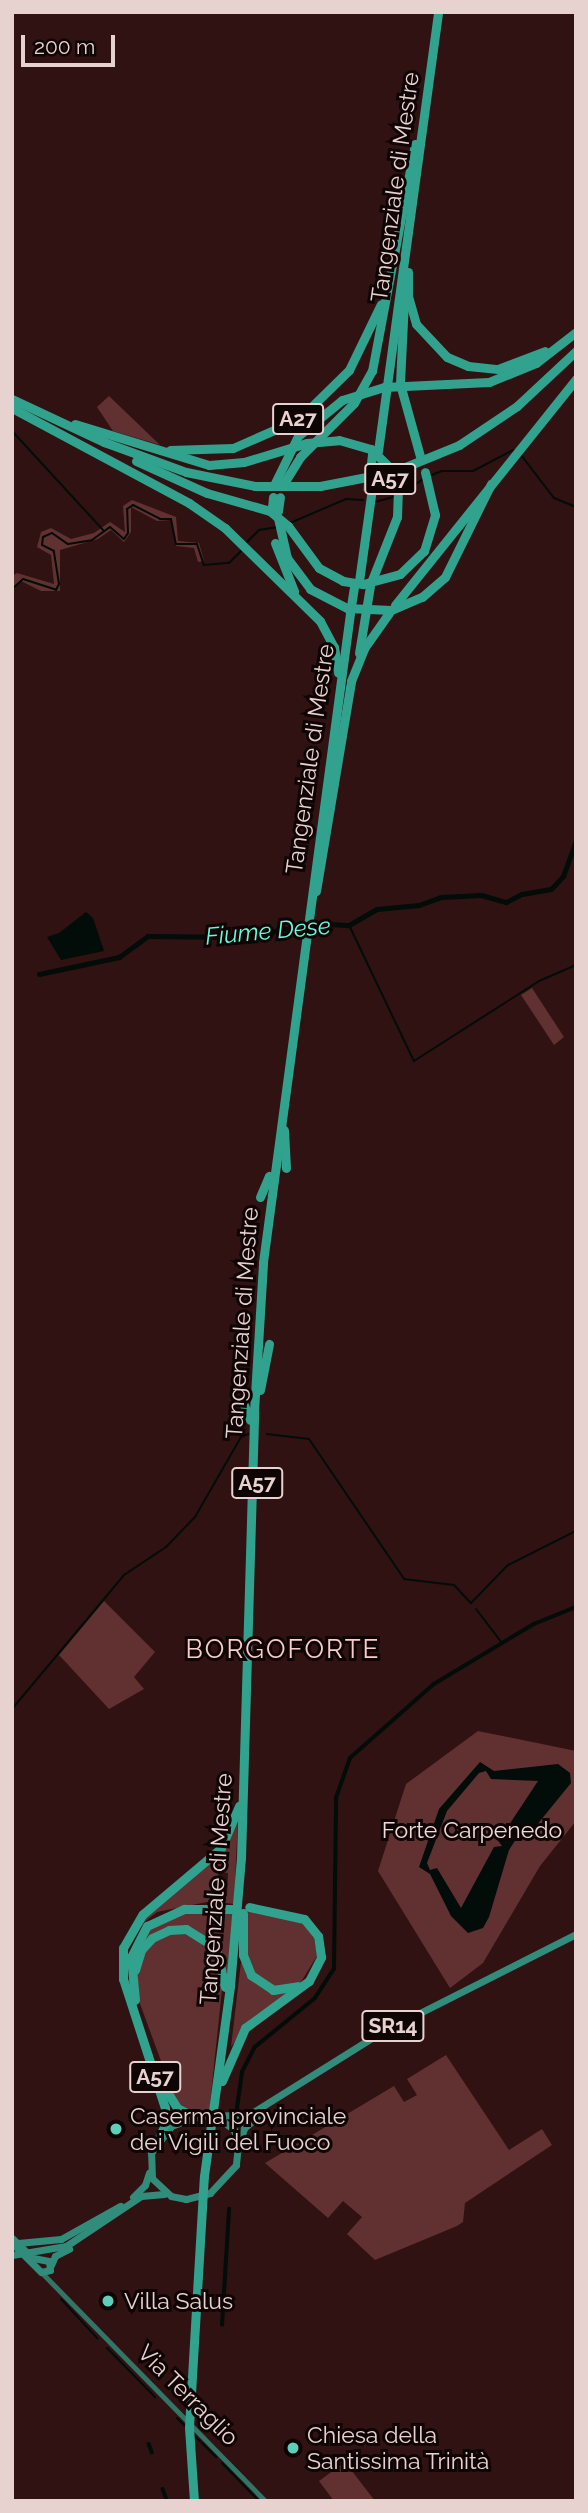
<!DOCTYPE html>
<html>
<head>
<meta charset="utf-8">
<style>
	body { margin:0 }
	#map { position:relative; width:588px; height:2513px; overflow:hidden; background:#301212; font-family:Raleway,sans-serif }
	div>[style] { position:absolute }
	.green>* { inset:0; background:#603130 }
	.water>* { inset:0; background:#020c09 }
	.stream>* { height:2px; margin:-1px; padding:0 1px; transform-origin:1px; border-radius:1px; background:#020c09 }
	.canal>* { height:3.5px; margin:-1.75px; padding:0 1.75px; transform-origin:1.75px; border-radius:1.75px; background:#020c09 }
	.river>* { height:5px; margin:-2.5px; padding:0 2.5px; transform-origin:2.5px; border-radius:2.5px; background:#020c09 }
	.motorway-tunnel>* { height:9px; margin-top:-4.5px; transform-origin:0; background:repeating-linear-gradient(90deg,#4c2f2e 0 9px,transparent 0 13.5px) }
	.secondary>* { height:5px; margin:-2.5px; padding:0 2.5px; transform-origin:2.5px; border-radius:2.5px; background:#327466 }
	.primary>* { height:7px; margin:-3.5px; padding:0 3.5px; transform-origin:3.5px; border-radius:3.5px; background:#328c7b }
	.motorway>* { height:9px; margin:-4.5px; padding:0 4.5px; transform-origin:4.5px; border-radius:4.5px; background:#31a28d }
	.dots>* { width:19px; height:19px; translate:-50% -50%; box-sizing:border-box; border:4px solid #0f0404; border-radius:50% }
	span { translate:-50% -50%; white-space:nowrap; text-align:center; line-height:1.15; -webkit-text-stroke:6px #0f0404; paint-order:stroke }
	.shield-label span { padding:2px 5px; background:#0f0404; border:2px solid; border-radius:5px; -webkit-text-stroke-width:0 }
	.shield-label { font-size:21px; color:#e8d2d0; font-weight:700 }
	.street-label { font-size:23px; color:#e8d2d0 }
	.park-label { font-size:23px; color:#f0d8d7 }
	.poi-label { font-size:23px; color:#e8d2d0 }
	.left { translate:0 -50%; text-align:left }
	.water-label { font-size:24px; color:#66fbdf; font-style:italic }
	.quarter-label { font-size:26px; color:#f8ccca; letter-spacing:2px }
	.frame { position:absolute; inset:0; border:14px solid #e8d2d0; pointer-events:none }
	.scale { position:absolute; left:21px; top:35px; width:94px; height:32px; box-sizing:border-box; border:4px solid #e8d2d0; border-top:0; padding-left:9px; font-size:21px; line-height:24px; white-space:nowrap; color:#e8d2d0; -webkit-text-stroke:5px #0f0404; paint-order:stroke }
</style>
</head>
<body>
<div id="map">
	<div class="green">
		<i style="clip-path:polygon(109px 396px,160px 445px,113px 431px,97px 407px)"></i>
		<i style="clip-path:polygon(132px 500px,176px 517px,178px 541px,199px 543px,204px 561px,198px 562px,194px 548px,176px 546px,171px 520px,157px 521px,131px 507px,131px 532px,124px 542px,111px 530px,98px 539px,60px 550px,60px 591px,41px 591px,21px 581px,12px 591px,12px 576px,17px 573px,54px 584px,51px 555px,37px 547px,41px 532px,51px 528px,71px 539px,94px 533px,110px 522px,125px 532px,123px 506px)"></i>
		<i style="clip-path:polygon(532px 988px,564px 1037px,554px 1045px,521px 995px)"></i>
		<i style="clip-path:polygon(104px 1601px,155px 1652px,134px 1677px,144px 1689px,109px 1709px,59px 1655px)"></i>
		<i style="clip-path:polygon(478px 1731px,576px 1751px,576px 1821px,540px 1866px,483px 1963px,450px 1988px,378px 1871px,406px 1784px)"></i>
		<i style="clip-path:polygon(238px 1818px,234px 1904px,219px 1902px,227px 1896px,228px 1873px,219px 1872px,212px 1901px,157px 1912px,143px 1923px,124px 1954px,136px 1924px,199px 1871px)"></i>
		<i style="clip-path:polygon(233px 1910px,228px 1975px,212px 1941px,191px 1928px,167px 1928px,133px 1959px,141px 1935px,175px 1912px)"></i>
		<i style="clip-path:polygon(273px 1911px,288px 1913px,299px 1917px,305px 1921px,310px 1925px,314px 1930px,318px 1939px,320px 1947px,321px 1953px,320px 1960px,317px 1969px,310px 1979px,294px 1992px,250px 2021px,231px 2047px,241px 1962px,260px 1985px,282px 1991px,308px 1981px,318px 1963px,319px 1944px,308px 1924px)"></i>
		<i style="clip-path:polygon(248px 1912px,284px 1915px,303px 1924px,314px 1938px,317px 1956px,301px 1982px,276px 1988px,258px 1980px,244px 1953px)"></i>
		<i style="clip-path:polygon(173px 1930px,209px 1941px,223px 1980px,209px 2113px,190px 2112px,176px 2102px,139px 2001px,137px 1965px,145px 1946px)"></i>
		<i style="clip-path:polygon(446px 2055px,509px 2150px,542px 2129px,552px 2145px,465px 2203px,463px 2222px,457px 2226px,375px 2260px,347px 2234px,362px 2217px,343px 2201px,328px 2218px,265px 2163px,394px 2086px,404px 2102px,417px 2095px,407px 2079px)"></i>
		<i style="clip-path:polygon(345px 2462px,375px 2501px,334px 2501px,319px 2481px)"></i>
	</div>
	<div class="water">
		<i style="clip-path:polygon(86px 912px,93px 918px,104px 951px,61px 960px,47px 937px,59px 933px)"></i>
		<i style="clip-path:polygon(evenodd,480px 1762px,494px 1771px,558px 1764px,570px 1773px,571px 1783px,536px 1826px,520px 1833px,509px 1850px,489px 1917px,483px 1928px,468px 1933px,451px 1916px,430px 1874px,419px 1867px,439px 1809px,480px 1762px,486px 1771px,491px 1779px,538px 1781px,505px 1831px,496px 1838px,502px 1846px,494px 1847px,461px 1908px,437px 1868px,430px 1870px,427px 1863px,447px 1811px,479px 1773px,486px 1771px)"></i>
	</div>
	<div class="stream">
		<i style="left:12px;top:431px;width:136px;rotate:47.4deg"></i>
		<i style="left:521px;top:455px;width:54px;rotate:52.5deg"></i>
		<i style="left:554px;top:498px;width:24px;rotate:22deg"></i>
		<i style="left:429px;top:476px;width:14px;rotate:-21deg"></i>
		<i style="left:442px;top:471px;width:31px"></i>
		<i style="left:473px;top:471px;width:45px;rotate:-27.7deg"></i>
		<i style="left:402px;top:492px;width:26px;rotate:-31deg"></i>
		<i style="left:375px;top:502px;width:20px;rotate:-15deg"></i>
		<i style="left:290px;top:523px;width:61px;rotate:-23.2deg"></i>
		<i style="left:346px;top:499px;width:17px;rotate:3deg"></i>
		<i style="left:247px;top:542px;width:17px;rotate:-45deg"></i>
		<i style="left:259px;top:530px;width:19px;rotate:-9deg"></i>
		<i style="left:12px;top:589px;width:15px;rotate:-42deg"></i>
		<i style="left:23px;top:579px;width:35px;rotate:18deg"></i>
		<i style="left:56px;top:590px;width:7px;rotate:-63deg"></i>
		<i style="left:59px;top:584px;width:33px;rotate:-99deg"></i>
		<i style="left:54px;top:551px;width:13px;rotate:-153deg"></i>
		<i style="left:42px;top:545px;width:8px;rotate:-83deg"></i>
		<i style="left:43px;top:537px;width:10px;rotate:-24deg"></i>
		<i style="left:52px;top:533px;width:19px;rotate:35deg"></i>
		<i style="left:68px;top:544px;width:24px;rotate:-9deg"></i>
		<i style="left:92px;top:540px;width:22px;rotate:-36deg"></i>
		<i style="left:110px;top:527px;width:18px;rotate:41deg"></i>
		<i style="left:124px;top:539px;width:7px;rotate:-56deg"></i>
		<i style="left:128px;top:533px;width:24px;rotate:-92deg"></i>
		<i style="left:127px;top:509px;width:7px;rotate:-34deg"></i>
		<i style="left:133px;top:505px;width:30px;rotate:27deg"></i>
		<i style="left:160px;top:519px;width:11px"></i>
		<i style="left:171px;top:519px;width:25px;rotate:79deg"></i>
		<i style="left:176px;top:544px;width:21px"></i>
		<i style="left:197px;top:544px;width:22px;rotate:72deg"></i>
		<i style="left:204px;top:565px;width:25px;rotate:-5deg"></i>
		<i style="left:229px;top:563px;width:18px;rotate:-45deg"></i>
		<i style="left:349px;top:925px;width:151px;rotate:64.5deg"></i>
		<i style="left:414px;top:1061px;width:148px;rotate:-32.6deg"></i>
		<i style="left:539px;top:981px;width:40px;rotate:-23.4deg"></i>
		<i style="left:267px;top:1434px;width:42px;rotate:6.8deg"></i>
		<i style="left:309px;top:1439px;width:169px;rotate:55.8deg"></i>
		<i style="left:404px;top:1579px;width:50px;rotate:6.8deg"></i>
		<i style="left:454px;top:1585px;width:25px;rotate:47deg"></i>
		<i style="left:471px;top:1603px;width:53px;rotate:-45.8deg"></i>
		<i style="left:508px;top:1565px;width:76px;rotate:-26.6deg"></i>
		<i style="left:476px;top:1609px;width:43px;rotate:52.6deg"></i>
		<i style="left:12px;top:1709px;width:175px;rotate:-50.1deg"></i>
		<i style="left:124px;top:1575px;width:50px;rotate:-33.7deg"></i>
		<i style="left:166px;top:1547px;width:42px;rotate:-46deg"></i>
		<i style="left:195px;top:1517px;width:92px;rotate:-60.1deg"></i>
		<i style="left:241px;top:1437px;width:8px;rotate:-23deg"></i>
		<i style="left:61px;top:2299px;width:54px;rotate:47.2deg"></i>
		<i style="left:107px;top:2348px;width:69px;rotate:45.6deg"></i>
		<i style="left:177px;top:2418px;width:13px;rotate:45deg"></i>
		<i style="left:192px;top:2434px;width:11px;rotate:41deg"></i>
		<i style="left:202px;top:2443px;width:20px;rotate:45deg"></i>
		<i style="left:222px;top:2463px;width:53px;rotate:45.8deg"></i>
	</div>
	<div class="canal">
		<i style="left:237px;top:2108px;width:36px;rotate:-82deg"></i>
		<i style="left:242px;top:2072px;width:28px;rotate:-63deg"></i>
		<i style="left:255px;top:2047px;width:77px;rotate:-39.2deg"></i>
		<i style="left:315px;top:1998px;width:35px;rotate:-57deg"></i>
		<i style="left:334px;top:1969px;width:171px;rotate:-89.3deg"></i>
		<i style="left:336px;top:1798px;width:42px;rotate:-70.7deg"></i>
		<i style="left:350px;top:1758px;width:112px;rotate:-41.4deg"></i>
		<i style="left:434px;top:1684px;width:117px;rotate:-31deg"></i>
		<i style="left:534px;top:1624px;width:45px;rotate:-22deg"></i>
		<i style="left:222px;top:2325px;width:116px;rotate:-86.5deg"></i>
		<i style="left:149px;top:2444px;width:9px;rotate:69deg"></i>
		<i style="left:163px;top:2489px;width:12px;rotate:70deg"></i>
	</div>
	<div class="river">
		<i style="left:39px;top:974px;width:82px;rotate:-12deg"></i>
		<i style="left:119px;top:957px;width:36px;rotate:-36deg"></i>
		<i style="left:148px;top:936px;width:93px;rotate:0.6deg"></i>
		<i style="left:241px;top:937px;width:77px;rotate:-10.4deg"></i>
		<i style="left:317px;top:923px;width:32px;rotate:4deg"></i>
		<i style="left:349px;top:925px;width:32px;rotate:-30deg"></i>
		<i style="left:377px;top:909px;width:42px;rotate:-5.4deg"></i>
		<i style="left:419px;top:905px;width:23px;rotate:-20deg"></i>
		<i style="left:441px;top:897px;width:40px;rotate:-2.9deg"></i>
		<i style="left:481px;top:895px;width:26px;rotate:16deg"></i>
		<i style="left:506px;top:902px;width:18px;rotate:-27deg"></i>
		<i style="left:522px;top:894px;width:29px;rotate:-10deg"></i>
		<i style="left:551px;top:889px;width:18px;rotate:-47deg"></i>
		<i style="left:563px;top:876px;width:37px;rotate:-70deg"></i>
	</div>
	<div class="motorway-tunnel">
		<i style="left:367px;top:491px;width:18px;rotate:-81deg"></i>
	</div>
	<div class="secondary">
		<i style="left:42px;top:2273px;width:319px;rotate:45.6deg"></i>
	</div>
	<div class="primary">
		<i style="left:203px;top:2115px;width:17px;rotate:13deg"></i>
		<i style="left:220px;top:2119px;width:18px;rotate:38deg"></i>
		<i style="left:234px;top:2130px;width:16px;rotate:75deg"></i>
		<i style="left:238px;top:2145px;width:20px;rotate:96deg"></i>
		<i style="left:236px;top:2165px;width:38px;rotate:133deg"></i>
		<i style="left:210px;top:2193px;width:25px;rotate:166deg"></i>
		<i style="left:186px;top:2199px;width:15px;rotate:-169deg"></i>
		<i style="left:171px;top:2196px;width:26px;rotate:-137deg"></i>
		<i style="left:152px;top:2178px;width:25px;rotate:-92deg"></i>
		<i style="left:151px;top:2153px;width:34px;rotate:-53deg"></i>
		<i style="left:171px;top:2126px;width:34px;rotate:-19deg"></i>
		<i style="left:214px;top:2116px;width:36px;rotate:-3deg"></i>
		<i style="left:250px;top:2114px;width:151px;rotate:-32deg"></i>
		<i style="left:378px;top:2034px;width:222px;rotate:-26.8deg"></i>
		<i style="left:238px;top:2148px;width:21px;rotate:-73deg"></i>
		<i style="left:244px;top:2128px;width:25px;rotate:-40deg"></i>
		<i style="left:133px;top:2197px;width:17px;rotate:-45deg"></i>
		<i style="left:145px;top:2185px;width:13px;rotate:-72deg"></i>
		<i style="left:12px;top:2238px;width:29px;rotate:44deg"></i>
		<i style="left:33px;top:2258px;width:16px;rotate:11deg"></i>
		<i style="left:49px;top:2261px;width:9px;rotate:84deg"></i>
		<i style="left:50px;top:2270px;width:9px;rotate:167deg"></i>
		<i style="left:41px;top:2272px;width:41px;rotate:-135deg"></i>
		<i style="left:18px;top:2243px;width:43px;rotate:-5.3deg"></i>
		<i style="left:61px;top:2239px;width:68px;rotate:-29.2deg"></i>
		<i style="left:12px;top:2255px;width:55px;rotate:-9.5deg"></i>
		<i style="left:66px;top:2246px;width:90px;rotate:-33.7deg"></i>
		<i style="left:141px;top:2196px;width:23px;rotate:-5deg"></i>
		<i style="left:51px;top:2265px;width:10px;rotate:-66deg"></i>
		<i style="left:55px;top:2256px;width:16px;rotate:-27deg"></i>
	</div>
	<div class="motorway">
		<i style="left:408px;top:272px;width:24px;rotate:90deg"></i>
		<i style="left:408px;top:296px;width:29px;rotate:74deg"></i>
		<i style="left:416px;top:324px;width:45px;rotate:46.8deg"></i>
		<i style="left:447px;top:357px;width:23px;rotate:23deg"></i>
		<i style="left:468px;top:366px;width:30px;rotate:6deg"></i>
		<i style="left:498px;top:369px;width:50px;rotate:-21deg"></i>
		<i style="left:404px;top:301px;width:83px;rotate:92.8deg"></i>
		<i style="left:400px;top:384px;width:75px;rotate:74.5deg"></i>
		<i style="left:12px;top:399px;width:102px;rotate:25.1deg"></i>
		<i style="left:104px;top:442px;width:87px;rotate:20.1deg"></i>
		<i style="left:186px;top:472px;width:70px;rotate:11.5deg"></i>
		<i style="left:255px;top:486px;width:65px"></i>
		<i style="left:320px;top:486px;width:74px;rotate:-10.9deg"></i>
		<i style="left:393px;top:472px;width:71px;rotate:-22.2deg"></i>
		<i style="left:459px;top:445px;width:70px;rotate:-33.9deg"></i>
		<i style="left:517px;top:406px;width:81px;rotate:-43deg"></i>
		<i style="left:12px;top:408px;width:201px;rotate:28.2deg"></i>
		<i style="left:189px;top:503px;width:44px;rotate:34.8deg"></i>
		<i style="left:225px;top:528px;width:133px;rotate:44.4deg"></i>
		<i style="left:320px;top:621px;width:30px;rotate:62deg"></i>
		<i style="left:334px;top:647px;width:26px;rotate:81deg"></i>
		<i style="left:75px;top:424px;width:140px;rotate:17deg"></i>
		<i style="left:209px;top:465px;width:35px;rotate:-5deg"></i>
		<i style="left:244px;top:462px;width:66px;rotate:-16.8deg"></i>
		<i style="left:307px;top:443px;width:32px;rotate:-5deg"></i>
		<i style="left:339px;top:440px;width:33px;rotate:16deg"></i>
		<i style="left:371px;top:449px;width:28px;rotate:45deg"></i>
		<i style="left:170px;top:450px;width:63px;rotate:-1.8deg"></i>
		<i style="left:233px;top:448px;width:72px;rotate:-23.7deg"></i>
		<i style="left:299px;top:419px;width:70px;rotate:-44.4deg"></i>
		<i style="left:349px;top:370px;width:73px;rotate:-64.1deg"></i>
		<i style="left:378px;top:451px;width:443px;rotate:-82.2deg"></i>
		<i style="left:136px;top:461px;width:78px;rotate:24.3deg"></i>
		<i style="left:207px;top:493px;width:66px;rotate:15.9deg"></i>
		<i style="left:270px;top:511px;width:23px;rotate:40deg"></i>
		<i style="left:288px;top:526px;width:52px;rotate:53.6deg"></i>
		<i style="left:319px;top:568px;width:27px;rotate:28deg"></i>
		<i style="left:343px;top:581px;width:20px;rotate:9deg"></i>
		<i style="left:363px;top:584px;width:38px;rotate:-15deg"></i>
		<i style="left:400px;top:574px;width:33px;rotate:-44deg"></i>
		<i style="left:424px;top:551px;width:38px;rotate:-73deg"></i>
		<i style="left:435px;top:515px;width:44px;rotate:-103.1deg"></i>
		<i style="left:370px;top:473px;width:20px;rotate:-84deg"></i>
		<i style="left:275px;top:483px;width:52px;rotate:-63.9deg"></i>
		<i style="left:298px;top:436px;width:57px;rotate:-39.3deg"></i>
		<i style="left:342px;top:400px;width:44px;rotate:-17.2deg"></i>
		<i style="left:384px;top:387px;width:105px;rotate:-2.7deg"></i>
		<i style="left:489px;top:382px;width:51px;rotate:-22deg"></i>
		<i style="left:536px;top:363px;width:51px;rotate:-37.8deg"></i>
		<i style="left:284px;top:483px;width:31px;rotate:-58deg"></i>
		<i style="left:300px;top:457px;width:76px;rotate:-45deg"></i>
		<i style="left:354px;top:403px;width:37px;rotate:-61deg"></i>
		<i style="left:372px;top:371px;width:231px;rotate:-79.3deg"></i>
		<i style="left:272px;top:507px;width:10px;rotate:-84deg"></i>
		<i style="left:278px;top:511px;width:14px;rotate:-82deg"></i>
		<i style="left:278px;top:518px;width:41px;rotate:77.3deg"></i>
		<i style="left:287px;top:558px;width:39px;rotate:53deg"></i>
		<i style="left:310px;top:589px;width:42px;rotate:27.2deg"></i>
		<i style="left:347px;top:608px;width:44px;rotate:2.6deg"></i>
		<i style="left:391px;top:610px;width:34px;rotate:-23deg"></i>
		<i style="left:422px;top:597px;width:30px;rotate:-41deg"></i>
		<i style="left:445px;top:577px;width:104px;rotate:-63.7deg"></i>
		<i style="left:275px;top:543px;width:52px;rotate:68.4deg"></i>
		<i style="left:372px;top:580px;width:68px;rotate:-68.4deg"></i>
		<i style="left:397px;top:517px;width:35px;rotate:-88deg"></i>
		<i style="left:359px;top:581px;width:93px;rotate:-82deg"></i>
		<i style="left:395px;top:605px;width:290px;rotate:-51.3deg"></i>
		<i style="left:351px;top:606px;width:20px;rotate:-81deg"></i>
		<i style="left:359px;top:653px;width:68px;rotate:-80.7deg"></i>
		<i style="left:316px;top:891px;width:213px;rotate:-80.5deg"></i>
		<i style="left:351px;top:681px;width:37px;rotate:-68deg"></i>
		<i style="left:365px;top:647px;width:42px;rotate:-54.8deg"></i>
		<i style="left:284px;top:1130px;width:38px;rotate:87deg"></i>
		<i style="left:260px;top:1197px;width:23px;rotate:-67deg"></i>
		<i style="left:260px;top:1390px;width:47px;rotate:-78.9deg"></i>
		<i style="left:244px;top:1405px;width:16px;rotate:68deg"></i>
		<i style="left:243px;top:1913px;width:42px;rotate:90deg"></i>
		<i style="left:243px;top:1955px;width:22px;rotate:68deg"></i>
		<i style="left:251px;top:1975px;width:27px;rotate:34deg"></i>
		<i style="left:273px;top:1990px;width:25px;rotate:-9deg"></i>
		<i style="left:135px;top:1970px;width:21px;rotate:-73deg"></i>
		<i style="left:141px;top:1950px;width:16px;rotate:-47deg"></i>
		<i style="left:152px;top:1938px;width:19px;rotate:-25deg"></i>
		<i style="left:169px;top:1930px;width:17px;rotate:-3deg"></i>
		<i style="left:186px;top:1929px;width:36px;rotate:32deg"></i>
		<i style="left:216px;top:1948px;width:40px;rotate:77deg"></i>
		<i style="left:135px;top:2000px;width:43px;rotate:-95.3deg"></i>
		<i style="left:131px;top:1957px;width:35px;rotate:-63deg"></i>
		<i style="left:147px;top:1926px;width:41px;rotate:-24.7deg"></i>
		<i style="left:184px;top:1909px;width:49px"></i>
		<i style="left:222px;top:2081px;width:58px;rotate:-66.5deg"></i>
		<i style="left:245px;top:2028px;width:79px;rotate:-36.3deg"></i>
		<i style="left:309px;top:1981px;width:27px;rotate:-63deg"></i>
		<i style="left:321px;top:1957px;width:21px;rotate:-98deg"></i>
		<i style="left:318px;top:1936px;width:22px;rotate:-129deg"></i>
		<i style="left:304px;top:1919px;width:56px;rotate:-167.7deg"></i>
		<i style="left:164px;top:2087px;width:25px;rotate:58deg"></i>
		<i style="left:177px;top:2108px;width:18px;rotate:27deg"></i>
		<i style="left:158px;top:2140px;width:17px;rotate:-66deg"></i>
		<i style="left:165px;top:2124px;width:16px;rotate:-90deg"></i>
		<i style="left:165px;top:2108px;width:136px;rotate:-108deg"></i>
		<i style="left:123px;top:1979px;width:31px;rotate:-90deg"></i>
		<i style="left:123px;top:1948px;width:39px;rotate:-60deg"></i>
		<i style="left:143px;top:1914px;width:102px;rotate:-40.2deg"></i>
		<i style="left:221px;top:1848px;width:46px;rotate:-66.8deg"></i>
		<i style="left:194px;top:2501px;width:74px;rotate:-93.9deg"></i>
		<i style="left:189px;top:2427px;width:251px;rotate:-86.6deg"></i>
		<i style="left:204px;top:2176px;width:192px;rotate:-82.2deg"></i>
		<i style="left:230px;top:1986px;width:128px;rotate:-85.1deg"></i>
		<i style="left:241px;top:1858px;width:447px;rotate:-88.3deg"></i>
		<i style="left:254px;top:1411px;width:149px;rotate:-86.5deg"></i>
		<i style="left:263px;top:1262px;width:655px;rotate:-82.36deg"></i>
	</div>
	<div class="dots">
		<i style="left:116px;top:2129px;background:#5eceb8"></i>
		<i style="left:108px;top:2301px;background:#5eceb8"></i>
		<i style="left:293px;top:2448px;background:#5eceb8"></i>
	</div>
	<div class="shield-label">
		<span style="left:298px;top:419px">A27</span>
		<span style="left:390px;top:479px">A57</span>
		<span style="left:257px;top:1483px">A57</span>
		<span style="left:393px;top:2026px">SR14</span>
		<span style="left:155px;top:2077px">A57</span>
	</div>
	<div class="street-label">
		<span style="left:395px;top:187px;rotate:-82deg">Tangenziale di Mestre</span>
		<span style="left:310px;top:759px;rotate:-82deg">Tangenziale di Mestre</span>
		<span style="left:242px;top:1323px;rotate:-86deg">Tangenziale di Mestre</span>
		<span style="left:216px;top:1889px;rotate:-86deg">Tangenziale di Mestre</span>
		<span style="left:188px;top:2395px;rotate:45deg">Via Terraglio</span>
	</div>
	<div class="park-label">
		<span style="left:472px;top:1830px">Forte Carpenedo</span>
	</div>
	<div class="poi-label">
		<span class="left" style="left:130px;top:2129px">Caserma provinciale<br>dei Vigili del Fuoco</span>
		<span class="left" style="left:124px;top:2301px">Villa Salus</span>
		<span class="left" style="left:307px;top:2448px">Chiesa della<br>Santissima Trinità</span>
	</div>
	<div class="water-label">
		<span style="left:268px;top:931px;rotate:-5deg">Fiume Dese</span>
	</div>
	<div class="quarter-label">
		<span style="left:283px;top:1650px">BORGOFORTE</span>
	</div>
	<div class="frame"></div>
	<div class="scale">200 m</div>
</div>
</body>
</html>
